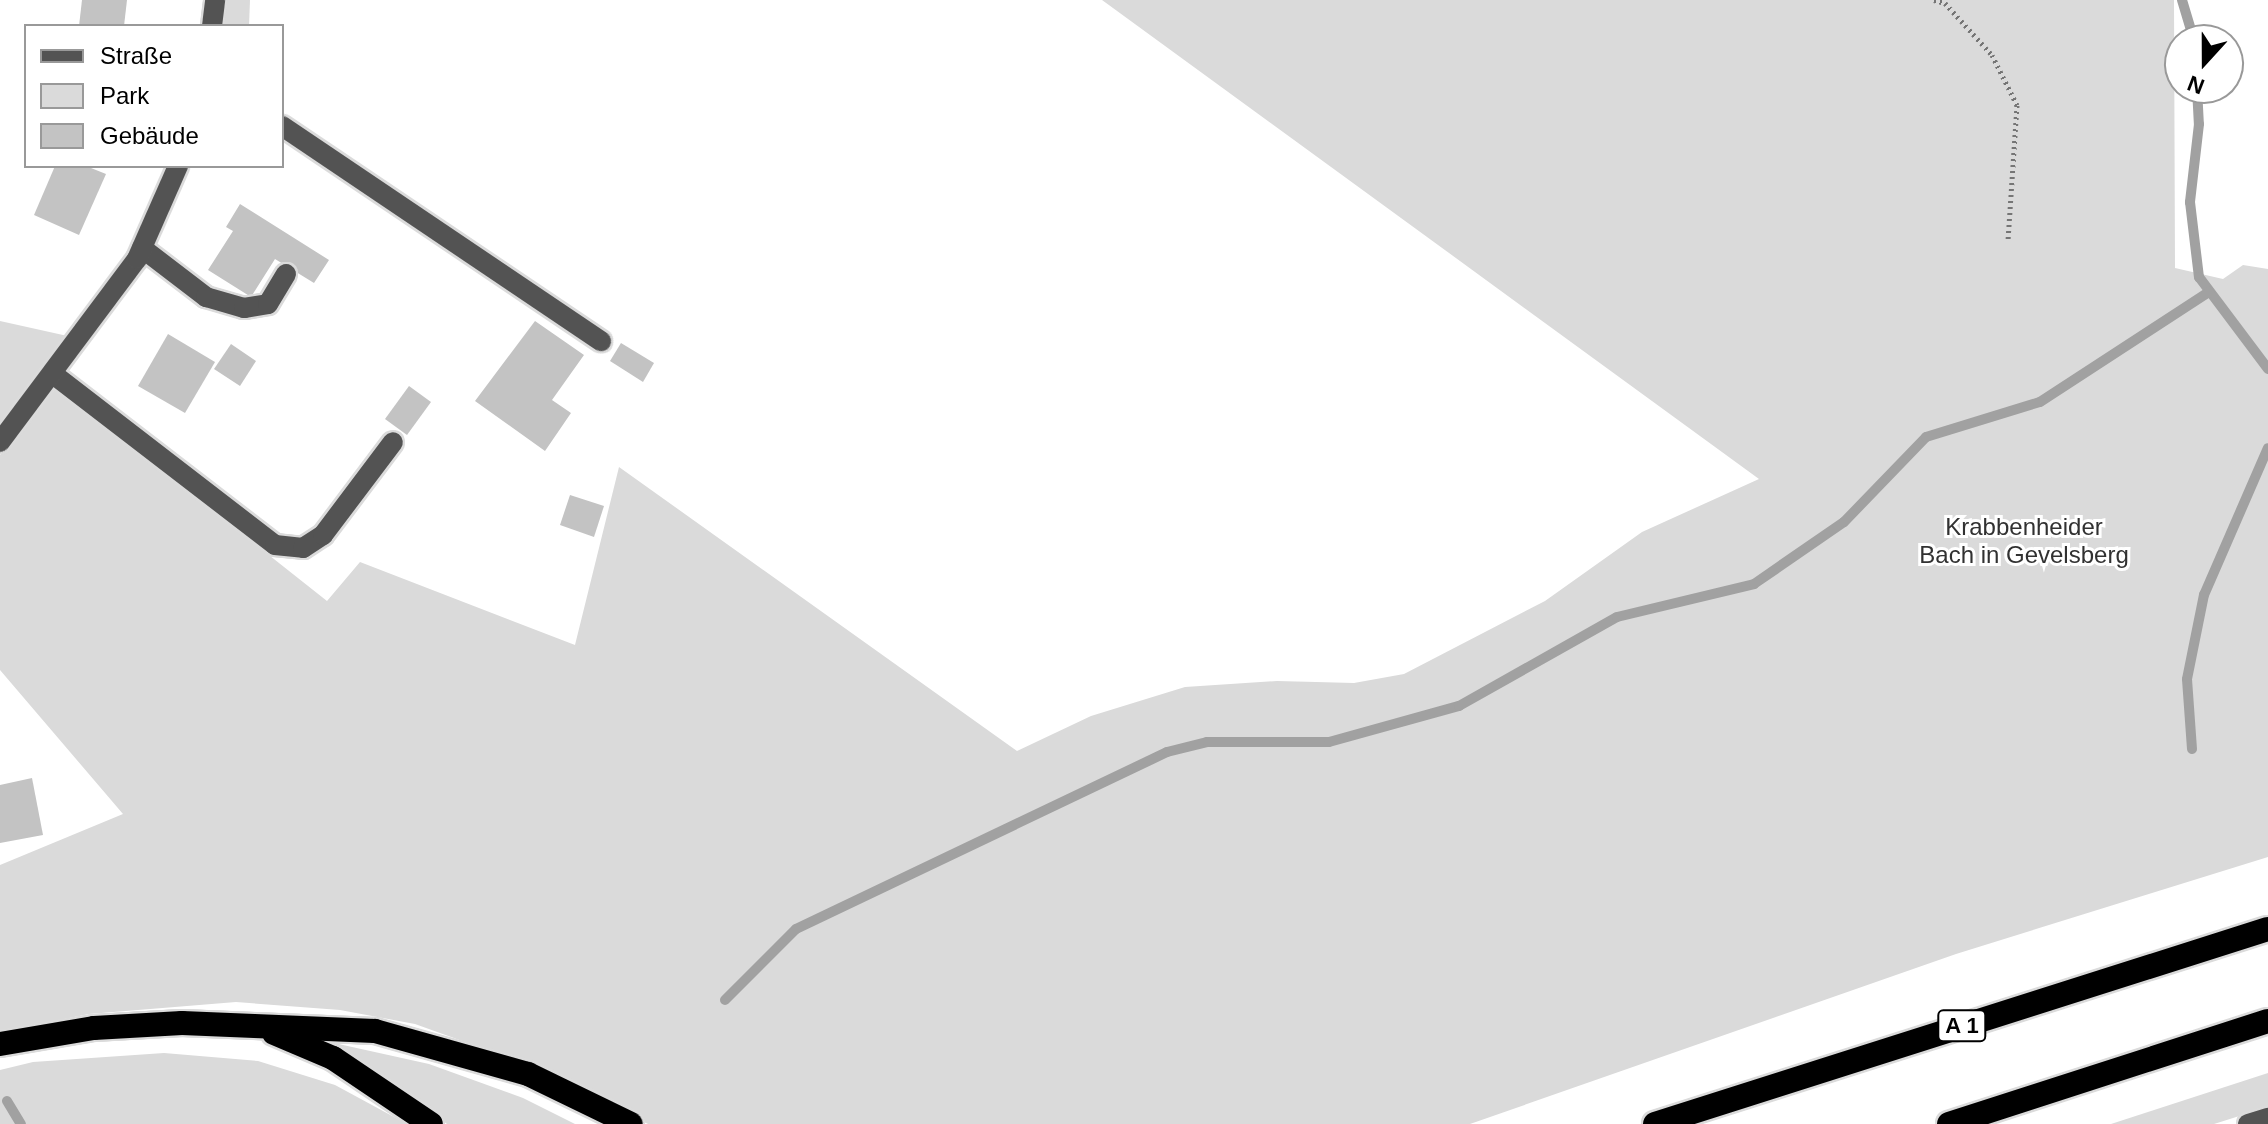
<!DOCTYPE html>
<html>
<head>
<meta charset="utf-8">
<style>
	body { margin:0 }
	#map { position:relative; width:2268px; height:1124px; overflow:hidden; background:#fff; font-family:Helvetica,sans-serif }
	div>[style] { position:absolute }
	.green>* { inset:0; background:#dadada }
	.stream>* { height:10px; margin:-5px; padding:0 5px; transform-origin:5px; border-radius:5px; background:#a1a1a1 }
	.building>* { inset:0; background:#c3c3c3 }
	.path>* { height:5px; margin-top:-2.5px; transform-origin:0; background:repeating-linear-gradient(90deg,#757575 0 2px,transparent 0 6px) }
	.roads { filter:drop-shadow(2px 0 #dbdbdb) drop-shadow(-2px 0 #dbdbdb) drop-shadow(0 2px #dbdbdb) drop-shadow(0 -2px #dbdbdb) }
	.minor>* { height:20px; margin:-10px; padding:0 10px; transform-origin:10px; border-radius:10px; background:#535353 }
	.highway>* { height:24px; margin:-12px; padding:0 12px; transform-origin:12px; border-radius:12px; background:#000 }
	span { translate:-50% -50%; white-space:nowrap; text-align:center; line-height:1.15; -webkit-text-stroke:6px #fff; paint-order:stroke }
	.shield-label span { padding:2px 6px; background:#fff; border:2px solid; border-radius:6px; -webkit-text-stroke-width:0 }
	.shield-label { font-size:22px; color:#000; font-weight:700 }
	.park-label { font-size:24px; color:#313131 }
	.legend { position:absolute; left:24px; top:24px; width:260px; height:144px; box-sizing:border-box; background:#fff; border:2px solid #999; margin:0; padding:10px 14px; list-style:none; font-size:24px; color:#000 }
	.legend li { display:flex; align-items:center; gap:16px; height:40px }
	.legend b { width:40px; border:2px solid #999 }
	.north { position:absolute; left:2164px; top:24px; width:80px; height:80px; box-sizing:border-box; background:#fff; border:2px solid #999; border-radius:50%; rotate:201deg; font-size:22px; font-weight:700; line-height:32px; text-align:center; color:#000 }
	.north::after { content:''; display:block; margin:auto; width:28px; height:36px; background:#000; clip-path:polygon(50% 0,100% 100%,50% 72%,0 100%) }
</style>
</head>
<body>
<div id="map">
	<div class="green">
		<i style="clip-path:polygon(225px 0,250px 0,249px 26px,223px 26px)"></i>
		<i style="clip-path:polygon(1102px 0,2174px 0,2175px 268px,2223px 279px,2243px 265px,2268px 269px,2268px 857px,1956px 954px,1470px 1124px,648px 1124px,518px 1061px,415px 1024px,340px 1010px,236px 1002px,89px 1014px,0 1032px,0 865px,123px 814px,0 670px,0 455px,57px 387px,327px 601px,360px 562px,575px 645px,619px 467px,1017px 751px,1091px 716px,1185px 687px,1277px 681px,1354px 683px,1404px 674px,1545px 601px,1642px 532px,1759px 479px)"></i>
		<i style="clip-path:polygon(0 321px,72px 337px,0 425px)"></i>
		<i style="clip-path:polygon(334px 1043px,429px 1064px,523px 1098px,575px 1124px,447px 1124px)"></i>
		<i style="clip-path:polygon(164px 1053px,258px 1061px,335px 1085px,407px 1124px,0 1124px,0 1070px,33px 1062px)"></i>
		<i style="clip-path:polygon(2268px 1073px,2268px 1107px,2214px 1124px,2111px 1124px)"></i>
	</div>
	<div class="stream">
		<i style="left:2182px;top:0;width:42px;rotate:73.3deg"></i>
		<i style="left:2197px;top:88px;width:36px;rotate:87deg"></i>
		<i style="left:2199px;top:124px;width:79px;rotate:96.6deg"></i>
		<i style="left:2190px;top:202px;width:76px;rotate:83.2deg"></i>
		<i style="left:2199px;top:277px;width:115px;rotate:53.1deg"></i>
		<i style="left:2192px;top:749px;width:70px;rotate:-94.1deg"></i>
		<i style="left:2187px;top:679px;width:86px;rotate:-78.6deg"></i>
		<i style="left:2204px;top:595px;width:160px;rotate:-66.5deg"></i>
		<i style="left:725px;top:1000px;width:100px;rotate:-45deg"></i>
		<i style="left:796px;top:929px;width:411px;rotate:-25.5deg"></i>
		<i style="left:1167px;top:752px;width:41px;rotate:-14deg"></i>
		<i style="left:1207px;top:742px;width:122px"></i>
		<i style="left:1329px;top:742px;width:135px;rotate:-15.5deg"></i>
		<i style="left:1459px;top:706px;width:181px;rotate:-29.4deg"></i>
		<i style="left:1617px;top:617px;width:141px;rotate:-13.5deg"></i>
		<i style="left:1754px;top:584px;width:109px;rotate:-34.6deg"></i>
		<i style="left:1844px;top:522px;width:118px;rotate:-46deg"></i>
		<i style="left:1926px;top:437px;width:119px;rotate:-17.1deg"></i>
		<i style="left:2040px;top:402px;width:202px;rotate:-33.1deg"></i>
		<i style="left:7px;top:1101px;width:27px;rotate:59deg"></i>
	</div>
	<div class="building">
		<i style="clip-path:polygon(82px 0,127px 0,124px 26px,79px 26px)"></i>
		<i style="clip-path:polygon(55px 166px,86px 166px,106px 174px,79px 235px,34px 215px)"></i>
		<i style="clip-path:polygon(240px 204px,329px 260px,314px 283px,275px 259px,251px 297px,208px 270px,233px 231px,226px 227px)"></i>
		<i style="clip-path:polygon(535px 321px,584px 355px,552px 400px,571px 413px,545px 451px,475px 401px)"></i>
		<i style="clip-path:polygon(168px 334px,215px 362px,185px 413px,138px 386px)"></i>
		<i style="clip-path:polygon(621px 343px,654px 363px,643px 382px,610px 361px)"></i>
		<i style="clip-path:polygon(231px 344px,256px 361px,240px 386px,214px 369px)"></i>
		<i style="clip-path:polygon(409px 386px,431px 402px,407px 435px,385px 419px)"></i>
		<i style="clip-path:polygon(570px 495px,604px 506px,594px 537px,560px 525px)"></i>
		<i style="clip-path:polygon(32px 778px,43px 835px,0 843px,0 785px)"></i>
	</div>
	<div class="path">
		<i style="left:1934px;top:0;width:11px;rotate:15deg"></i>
		<i style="left:1945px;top:3px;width:70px;rotate:47.9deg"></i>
		<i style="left:1992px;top:55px;width:56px;rotate:63.4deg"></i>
		<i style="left:2017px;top:105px;width:136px;rotate:93.8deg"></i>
	</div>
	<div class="roads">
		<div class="minor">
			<i style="left:212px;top:26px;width:26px;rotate:-83deg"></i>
			<i style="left:282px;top:126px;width:385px;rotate:34deg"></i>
			<i style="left:142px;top:248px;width:81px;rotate:37.4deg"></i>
			<i style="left:206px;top:297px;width:40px;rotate:16deg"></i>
			<i style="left:244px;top:308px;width:24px;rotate:-9deg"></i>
			<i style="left:268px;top:304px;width:35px;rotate:-59deg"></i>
			<i style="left:53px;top:374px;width:280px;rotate:37.6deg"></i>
			<i style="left:275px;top:545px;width:28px;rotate:6deg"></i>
			<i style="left:303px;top:548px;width:24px;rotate:-33deg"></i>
			<i style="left:323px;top:535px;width:116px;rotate:-53deg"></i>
			<i style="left:0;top:442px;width:229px;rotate:-53.2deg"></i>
			<i style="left:137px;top:259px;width:102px;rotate:-66.2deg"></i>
			<i style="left:2248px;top:1124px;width:21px;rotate:-17deg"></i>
		</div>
		<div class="highway">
			<i style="left:274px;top:1033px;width:64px;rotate:23deg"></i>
			<i style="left:333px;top:1058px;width:118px;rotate:34deg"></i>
			<i style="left:0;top:1044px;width:95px;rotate:-9.7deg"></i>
			<i style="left:94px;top:1028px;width:88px;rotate:-3.3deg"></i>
			<i style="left:182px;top:1023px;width:193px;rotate:2.4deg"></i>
			<i style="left:375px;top:1031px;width:159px;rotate:15.7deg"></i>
			<i style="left:528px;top:1074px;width:114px;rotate:25.9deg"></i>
			<i style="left:1655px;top:1124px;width:643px;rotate:-17.65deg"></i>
			<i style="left:1949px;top:1124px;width:335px;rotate:-17.9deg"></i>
		</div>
	</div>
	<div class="shield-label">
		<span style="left:1962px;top:1026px">A 1</span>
	</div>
	<div class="park-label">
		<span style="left:2024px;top:541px">Krabbenheider<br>Bach in Gevelsberg</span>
	</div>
	<ul class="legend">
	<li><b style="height:10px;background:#535353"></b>Straße</li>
	<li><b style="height:22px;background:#dadada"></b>Park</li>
	<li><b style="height:22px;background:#c3c3c3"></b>Gebäude</li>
	</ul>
	<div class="north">N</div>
</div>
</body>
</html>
